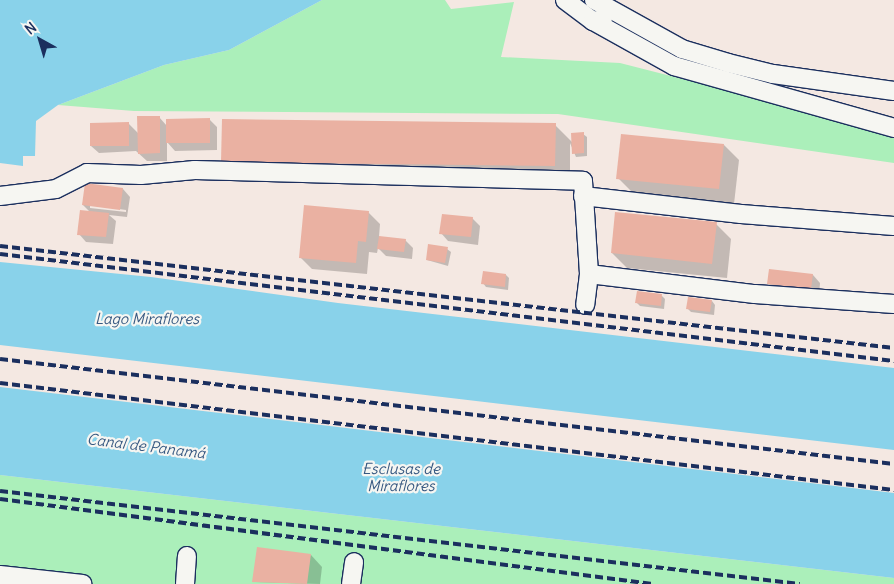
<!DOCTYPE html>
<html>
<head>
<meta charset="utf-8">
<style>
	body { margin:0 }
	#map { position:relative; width:894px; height:584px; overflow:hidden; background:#f4e8e2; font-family:Delius,sans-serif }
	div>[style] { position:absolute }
	.green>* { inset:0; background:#abefba }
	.water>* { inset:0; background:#89d2ea }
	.shadow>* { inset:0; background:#0003 }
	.building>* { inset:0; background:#eab1a2 }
	.roads { filter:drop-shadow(1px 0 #1b2f5e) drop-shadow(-1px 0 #1b2f5e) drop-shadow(0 1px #1b2f5e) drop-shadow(0 -1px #1b2f5e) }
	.minor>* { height:18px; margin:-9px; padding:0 9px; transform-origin:9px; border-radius:9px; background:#f6f6f2 }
	.rail>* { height:4px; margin-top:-2px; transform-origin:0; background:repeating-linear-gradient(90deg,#1b2f5e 0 8px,transparent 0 12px) }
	span { translate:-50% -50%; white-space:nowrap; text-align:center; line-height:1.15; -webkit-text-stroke:4.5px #f6f6f2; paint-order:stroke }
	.water-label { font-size:15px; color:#365881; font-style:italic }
	.north { position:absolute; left:15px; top:15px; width:50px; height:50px; -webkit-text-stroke:4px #f6f6f2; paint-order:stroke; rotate:321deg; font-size:14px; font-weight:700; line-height:20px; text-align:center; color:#1b2f5e }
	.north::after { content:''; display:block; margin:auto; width:18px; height:22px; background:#1b2f5e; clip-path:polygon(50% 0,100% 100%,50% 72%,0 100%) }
</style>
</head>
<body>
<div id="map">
	<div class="green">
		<i style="clip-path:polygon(322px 0,445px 0,451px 9px,514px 2px,501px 57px,620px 63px,753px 97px,894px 137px,894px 163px,558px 114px,134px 111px,58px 105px,164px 65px,229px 50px)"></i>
		<i style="clip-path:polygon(0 475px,894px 578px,894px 584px,0 584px)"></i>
	</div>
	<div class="water">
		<i style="clip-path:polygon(0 0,322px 0,229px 50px,164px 65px,58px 105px,36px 121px,35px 156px,23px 156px,23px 166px,0 163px)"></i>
		<i style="clip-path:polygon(0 262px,151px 277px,338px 303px,894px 368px,894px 450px,0 345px)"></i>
		<i style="clip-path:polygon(0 387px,894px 493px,894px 578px,0 475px)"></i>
	</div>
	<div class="shadow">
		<i style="clip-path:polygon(159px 117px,167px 126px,210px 120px,217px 127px,217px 150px,175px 151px,167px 142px,167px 161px,147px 161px,136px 151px,99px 153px,91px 146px,129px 124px,139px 134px)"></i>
		<i style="clip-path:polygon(555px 125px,572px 142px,583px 134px,587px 137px,587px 156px,576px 157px,570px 143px,570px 181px,238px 176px,223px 161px)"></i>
		<i style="clip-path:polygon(724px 145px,739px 160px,734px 204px,633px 193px,618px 178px)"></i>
		<i style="clip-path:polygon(evenodd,123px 189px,130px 197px,127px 217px,109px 215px,116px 221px,113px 244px,86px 242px,79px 234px,90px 212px,83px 205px,123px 189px,90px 205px,126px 210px,126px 212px,90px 208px,90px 205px)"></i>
		<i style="clip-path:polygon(368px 212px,380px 224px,379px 237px,405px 240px,413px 248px,412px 259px,386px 256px,378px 248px,377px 253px,369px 252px,367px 274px,312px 269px,300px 257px)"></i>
		<i style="clip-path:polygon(472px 218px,480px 226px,478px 245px,448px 241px,441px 233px)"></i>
		<i style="clip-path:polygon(716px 224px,731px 239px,727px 278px,627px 268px,612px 253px)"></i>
		<i style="clip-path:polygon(447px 249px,451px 252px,448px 266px,427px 260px)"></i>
		<i style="clip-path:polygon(506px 275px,509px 278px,508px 290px,486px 287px,483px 283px)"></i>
		<i style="clip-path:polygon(813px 275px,820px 283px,819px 296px,776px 291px,769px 284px)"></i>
		<i style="clip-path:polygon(662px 296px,665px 299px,664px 309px,640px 306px,636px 302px)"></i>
		<i style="clip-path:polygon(712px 301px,715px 305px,714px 315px,691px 312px,688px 309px)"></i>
		<i style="clip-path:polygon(311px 555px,322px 567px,320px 584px,253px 582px)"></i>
	</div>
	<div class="building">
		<i style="clip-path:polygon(137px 116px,160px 116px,160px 153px,138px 154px)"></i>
		<i style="clip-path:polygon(210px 118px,210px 143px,166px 143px,166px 119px)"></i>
		<i style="clip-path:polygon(222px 119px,556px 123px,555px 166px,221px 162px)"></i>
		<i style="clip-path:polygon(129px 122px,129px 146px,90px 146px,90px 123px)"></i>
		<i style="clip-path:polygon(584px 132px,584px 153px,572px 154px,571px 133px)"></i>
		<i style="clip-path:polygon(621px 134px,724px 144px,719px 189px,616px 179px)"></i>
		<i style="clip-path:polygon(85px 183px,123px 188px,120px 210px,82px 205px)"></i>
		<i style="clip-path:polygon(304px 205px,369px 211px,366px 242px,358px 241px,356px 263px,299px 258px)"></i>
		<i style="clip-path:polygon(80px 210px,109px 213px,106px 237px,77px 235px)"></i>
		<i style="clip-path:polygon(615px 212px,717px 222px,712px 264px,611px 253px)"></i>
		<i style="clip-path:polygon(442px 214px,473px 217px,471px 237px,439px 234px)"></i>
		<i style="clip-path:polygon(379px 236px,406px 239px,404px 252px,377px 249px)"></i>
		<i style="clip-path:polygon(428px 244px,448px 247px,445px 263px,426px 260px)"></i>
		<i style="clip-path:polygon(769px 269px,813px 274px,811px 289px,767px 284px)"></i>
		<i style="clip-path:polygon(483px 271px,506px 274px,505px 287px,481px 284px)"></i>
		<i style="clip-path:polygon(637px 291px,662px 294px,661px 306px,635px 303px)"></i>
		<i style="clip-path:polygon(688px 297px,712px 300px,710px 312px,686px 309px)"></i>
		<i style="clip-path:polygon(257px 547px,311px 554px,307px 584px,252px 582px)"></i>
	</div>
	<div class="roads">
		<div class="minor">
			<i style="left:565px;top:0;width:35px;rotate:37deg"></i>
			<i style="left:593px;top:21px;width:10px;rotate:-11deg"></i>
			<i style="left:594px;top:0;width:101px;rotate:29.1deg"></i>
			<i style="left:682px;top:49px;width:48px;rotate:16.9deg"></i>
			<i style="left:728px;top:63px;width:46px;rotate:13.7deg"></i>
			<i style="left:773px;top:74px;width:122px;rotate:8deg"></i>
			<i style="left:593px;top:21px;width:93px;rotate:29.1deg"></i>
			<i style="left:674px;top:66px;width:229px;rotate:15.7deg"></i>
			<i style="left:0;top:196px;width:56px;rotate:-7.1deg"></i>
			<i style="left:56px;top:189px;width:35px;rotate:-27deg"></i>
			<i style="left:87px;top:173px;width:54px;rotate:2.1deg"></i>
			<i style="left:141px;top:175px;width:54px;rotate:-5.3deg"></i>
			<i style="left:195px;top:170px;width:388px;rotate:1.6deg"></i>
			<i style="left:583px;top:181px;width:93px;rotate:86.3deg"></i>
			<i style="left:589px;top:274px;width:31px;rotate:97deg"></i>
			<i style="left:583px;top:196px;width:159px;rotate:6.5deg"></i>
			<i style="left:741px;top:214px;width:153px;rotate:4.5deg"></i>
			<i style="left:589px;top:274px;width:167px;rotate:6.9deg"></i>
			<i style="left:755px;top:294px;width:139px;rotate:4.1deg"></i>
			<i style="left:0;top:575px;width:83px;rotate:6.2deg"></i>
			<i style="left:185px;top:584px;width:28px;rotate:-86deg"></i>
			<i style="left:351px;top:584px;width:22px;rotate:-82deg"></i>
		</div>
	</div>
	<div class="rail">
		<i style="left:0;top:246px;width:900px;rotate:6.51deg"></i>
		<i style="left:0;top:254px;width:900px;rotate:6.83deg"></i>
		<i style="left:0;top:359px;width:900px;rotate:6.7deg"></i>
		<i style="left:0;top:383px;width:900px;rotate:6.83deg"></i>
		<i style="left:0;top:491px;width:805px;rotate:6.63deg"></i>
		<i style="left:0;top:499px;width:658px;rotate:7.43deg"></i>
	</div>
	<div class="water-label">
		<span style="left:147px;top:319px">Lago Miraflores</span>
		<span style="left:146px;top:446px;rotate:7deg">Canal de Panamá</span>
		<span style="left:401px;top:477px">Esclusas de<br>Miraflores</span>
	</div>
	<div class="north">N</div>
</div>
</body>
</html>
